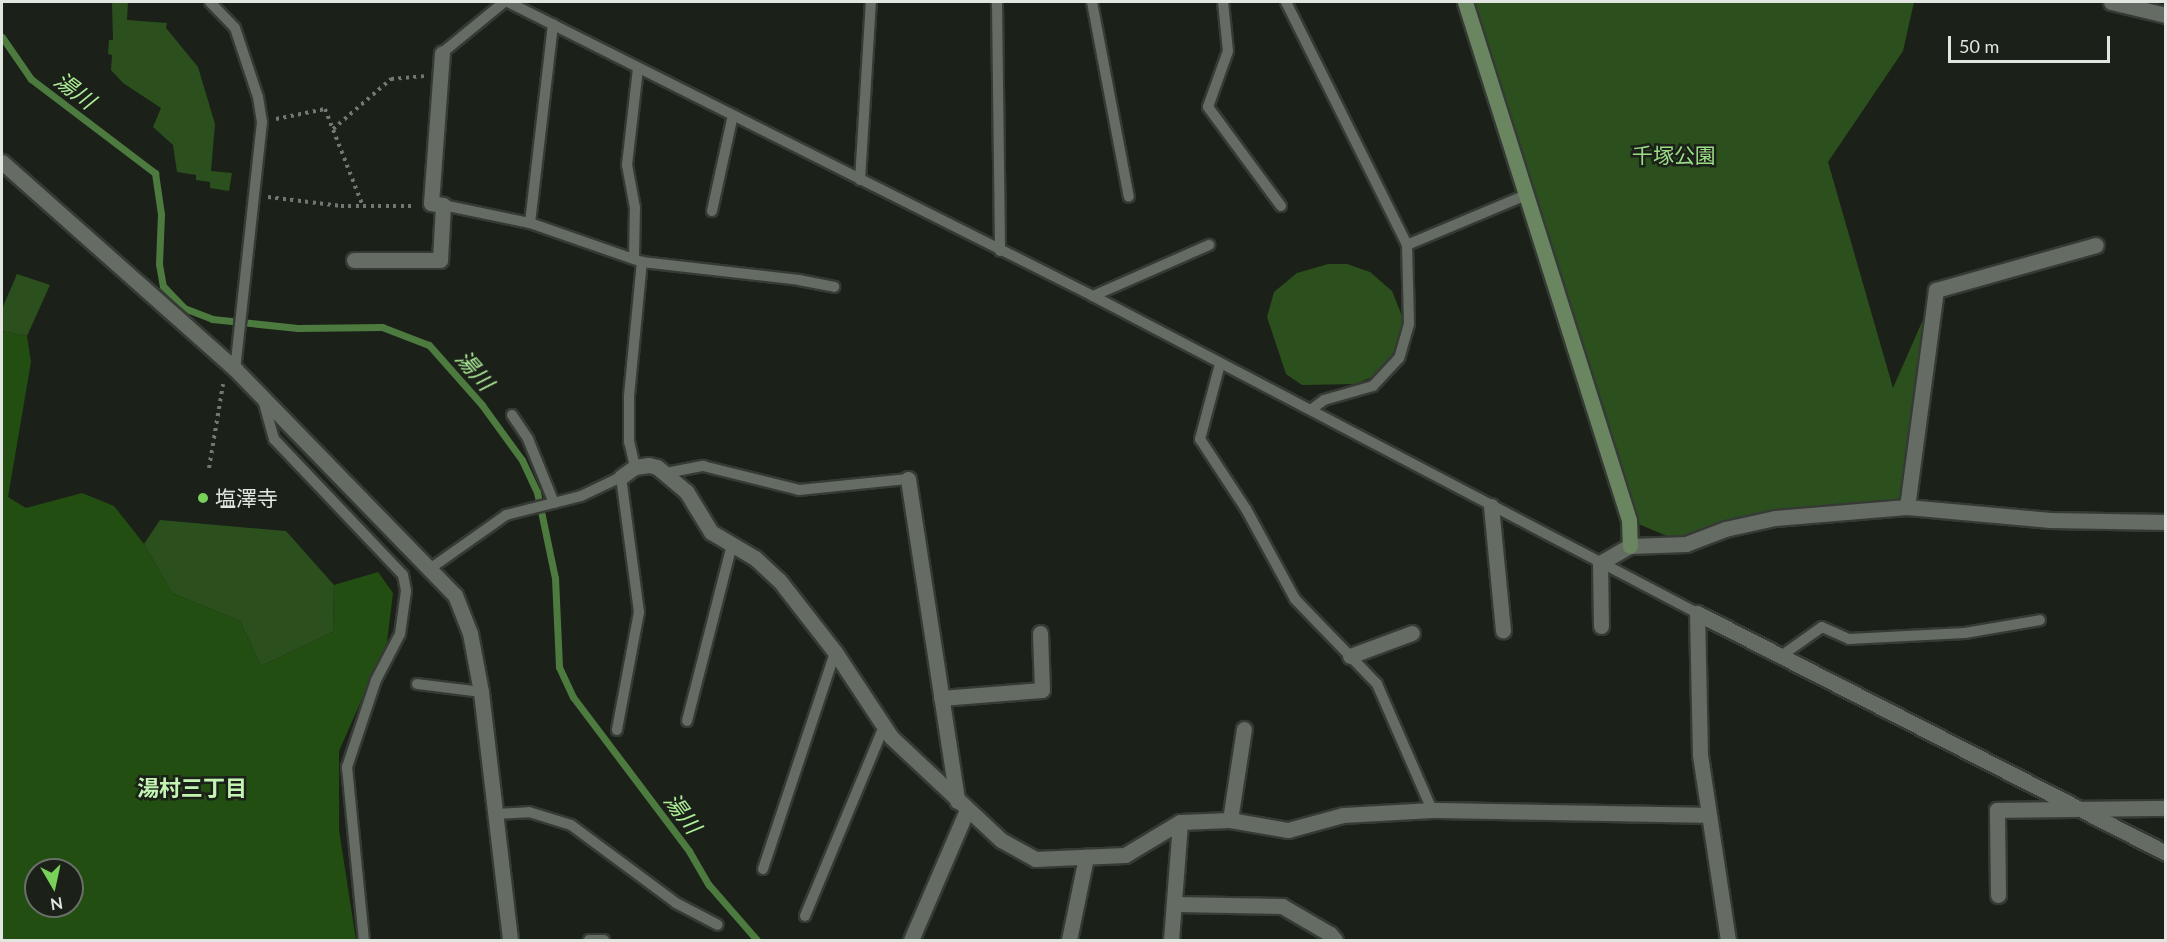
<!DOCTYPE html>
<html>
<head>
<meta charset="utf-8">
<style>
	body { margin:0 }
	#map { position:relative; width:2167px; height:942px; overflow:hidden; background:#1b2019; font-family:Lato,"Noto Sans JP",sans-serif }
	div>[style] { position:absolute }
	.green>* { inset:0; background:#2b501e }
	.forest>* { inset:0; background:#234e12 }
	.stream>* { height:7px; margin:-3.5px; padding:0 3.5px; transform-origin:3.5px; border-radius:3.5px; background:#4d7a3e }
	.path>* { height:4px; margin-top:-2px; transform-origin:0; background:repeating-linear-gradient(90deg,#727771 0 3px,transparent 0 7.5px) }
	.roads { filter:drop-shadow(2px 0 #363a35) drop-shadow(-2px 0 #363a35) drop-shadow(0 2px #363a35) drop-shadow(0 -2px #363a35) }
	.lane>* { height:10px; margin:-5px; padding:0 5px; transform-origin:5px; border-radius:5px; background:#656c63 }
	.street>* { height:15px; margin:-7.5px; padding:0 7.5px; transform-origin:7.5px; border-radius:7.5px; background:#656c63 }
	.secondary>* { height:15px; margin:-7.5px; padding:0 7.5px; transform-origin:7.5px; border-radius:7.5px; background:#6a8660 }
	.dots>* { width:16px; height:16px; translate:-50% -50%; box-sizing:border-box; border:3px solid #1b2019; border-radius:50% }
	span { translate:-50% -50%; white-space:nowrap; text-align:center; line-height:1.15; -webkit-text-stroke:5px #1b2019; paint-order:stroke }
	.park-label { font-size:21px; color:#9cdc87 }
	.poi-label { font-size:21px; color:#e2e6e1 }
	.left { translate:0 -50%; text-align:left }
	.water-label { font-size:22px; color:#aeee98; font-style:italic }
	.neighbourhood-label { font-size:22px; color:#c3f4b3; font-weight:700 }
	.frame { position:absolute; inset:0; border:3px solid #e2e6e1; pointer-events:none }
	.north { position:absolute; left:24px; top:858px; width:60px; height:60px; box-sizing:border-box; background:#1b2019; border:2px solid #6b6f69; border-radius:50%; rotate:171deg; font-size:16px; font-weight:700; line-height:24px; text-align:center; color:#e2e6e1 }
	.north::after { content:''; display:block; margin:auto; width:21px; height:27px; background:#78d158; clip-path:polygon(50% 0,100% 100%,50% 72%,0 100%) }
	.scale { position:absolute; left:1948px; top:36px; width:162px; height:27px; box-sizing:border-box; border:3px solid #e2e6e1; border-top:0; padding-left:8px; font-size:18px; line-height:21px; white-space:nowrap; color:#e2e6e1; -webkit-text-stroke:4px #1b2019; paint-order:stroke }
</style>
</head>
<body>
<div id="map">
	<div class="green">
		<i style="clip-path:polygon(112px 2px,128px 2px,127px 20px,167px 23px,166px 28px,198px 67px,215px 124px,211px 171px,232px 173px,229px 191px,210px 188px,210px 182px,196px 180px,196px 175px,177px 172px,173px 145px,153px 127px,161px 108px,123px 83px,111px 70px,112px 55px,108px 54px,109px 40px,113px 40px)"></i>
		<i style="clip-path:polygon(1465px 2px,1914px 2px,1903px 51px,1828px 162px,1893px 388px,1936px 290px,1907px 507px,1775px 518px,1686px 544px,1629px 520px)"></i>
		<i style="clip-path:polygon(1328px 264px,1347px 264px,1370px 272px,1392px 291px,1402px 316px,1401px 343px,1385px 371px,1356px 384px,1302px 385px,1286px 374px,1267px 317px,1274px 292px,1297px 273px)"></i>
		<i style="clip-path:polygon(17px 274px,50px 285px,27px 336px,2px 331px,2px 309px)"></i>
		<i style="clip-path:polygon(160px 520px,286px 531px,334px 585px,333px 632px,261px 666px,240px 621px,172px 593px,144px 544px)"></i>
	</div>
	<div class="forest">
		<i style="clip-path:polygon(evenodd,2px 331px,27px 336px,31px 362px,8px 497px,26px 508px,82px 493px,114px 506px,144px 544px,172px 593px,240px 621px,261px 666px,333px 632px,334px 585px,378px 572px,393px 593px,387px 642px,339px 751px,339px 830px,356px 940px,2px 940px,2px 331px,36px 870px,72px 870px,72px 906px,36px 906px,36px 870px)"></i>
	</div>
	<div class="stream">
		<i style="left:2px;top:37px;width:51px;rotate:55.4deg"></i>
		<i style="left:31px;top:79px;width:156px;rotate:37.2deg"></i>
		<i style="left:155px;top:173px;width:41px;rotate:81.7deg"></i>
		<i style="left:161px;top:214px;width:50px;rotate:92.3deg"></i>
		<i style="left:159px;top:264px;width:22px;rotate:80deg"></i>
		<i style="left:163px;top:286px;width:30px;rotate:46deg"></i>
		<i style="left:184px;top:308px;width:30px;rotate:21deg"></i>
		<i style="left:212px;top:319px;width:86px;rotate:6deg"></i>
		<i style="left:298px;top:328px;width:84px;rotate:-0.7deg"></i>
		<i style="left:382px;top:327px;width:50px;rotate:21deg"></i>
		<i style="left:429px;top:345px;width:80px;rotate:48.5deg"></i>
		<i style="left:482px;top:405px;width:68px;rotate:54deg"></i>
		<i style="left:522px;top:460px;width:35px;rotate:65deg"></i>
		<i style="left:537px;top:492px;width:88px;rotate:78.2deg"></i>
		<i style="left:555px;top:578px;width:89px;rotate:87.4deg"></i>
		<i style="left:559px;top:667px;width:33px;rotate:65deg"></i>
		<i style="left:573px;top:697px;width:193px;rotate:53deg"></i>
		<i style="left:689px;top:851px;width:39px;rotate:60deg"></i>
		<i style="left:709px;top:885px;width:73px;rotate:48.9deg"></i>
	</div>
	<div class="path">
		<i style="left:276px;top:119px;width:50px;rotate:-11.5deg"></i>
		<i style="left:325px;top:109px;width:102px;rotate:68.7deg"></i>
		<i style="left:333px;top:129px;width:77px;rotate:-40.8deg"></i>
		<i style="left:391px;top:79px;width:33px;rotate:-5deg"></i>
		<i style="left:268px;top:197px;width:74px;rotate:7deg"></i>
		<i style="left:341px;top:206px;width:74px"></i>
		<i style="left:209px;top:468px;width:85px;rotate:-80.5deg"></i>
	</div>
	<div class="roads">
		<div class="lane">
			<i style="left:210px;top:2px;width:36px;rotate:46deg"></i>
			<i style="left:235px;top:28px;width:73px;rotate:71.6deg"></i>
			<i style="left:258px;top:97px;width:25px;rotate:81deg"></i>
			<i style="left:262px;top:122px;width:248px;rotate:96.2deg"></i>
			<i style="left:508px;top:2px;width:655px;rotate:26.68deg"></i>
			<i style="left:1093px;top:296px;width:682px;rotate:27.69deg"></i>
			<i style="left:997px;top:2px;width:249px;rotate:89.3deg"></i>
			<i style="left:1092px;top:2px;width:198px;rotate:79.3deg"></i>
			<i style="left:1223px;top:2px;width:49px;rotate:84.2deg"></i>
			<i style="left:1228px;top:51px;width:59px;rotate:109.7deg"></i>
			<i style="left:1208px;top:107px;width:123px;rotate:53.6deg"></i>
			<i style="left:1286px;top:2px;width:271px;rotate:63.5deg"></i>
			<i style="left:1407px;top:245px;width:79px;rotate:88.5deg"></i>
			<i style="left:1409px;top:324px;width:35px;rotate:106deg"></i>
			<i style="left:1399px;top:358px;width:38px;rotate:133deg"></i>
			<i style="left:1373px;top:386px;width:51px;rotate:164.1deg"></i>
			<i style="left:1324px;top:400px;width:15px;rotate:143deg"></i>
			<i style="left:442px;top:53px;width:80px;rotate:-39.4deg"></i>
			<i style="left:860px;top:180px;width:178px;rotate:-86.5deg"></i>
			<i style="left:443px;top:205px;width:89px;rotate:11.7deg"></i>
			<i style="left:530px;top:223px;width:119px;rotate:19.2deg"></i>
			<i style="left:642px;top:262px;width:158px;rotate:6.5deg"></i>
			<i style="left:799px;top:280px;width:36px;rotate:11deg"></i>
			<i style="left:712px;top:211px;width:98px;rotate:-77.7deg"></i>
			<i style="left:530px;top:223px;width:200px;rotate:-83.4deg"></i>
			<i style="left:1407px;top:245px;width:129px;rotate:-22.8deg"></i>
			<i style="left:634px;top:258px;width:50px;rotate:-88.9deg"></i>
			<i style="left:635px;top:208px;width:44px;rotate:-100.5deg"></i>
			<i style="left:627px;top:165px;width:98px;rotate:-83.5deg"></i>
			<i style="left:1093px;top:296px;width:127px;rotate:-23.7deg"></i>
			<i style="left:1220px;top:364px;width:78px;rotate:104.9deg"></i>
			<i style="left:1200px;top:439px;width:84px;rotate:56.7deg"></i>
			<i style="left:1246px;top:509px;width:102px;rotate:61.4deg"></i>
			<i style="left:1295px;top:599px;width:118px;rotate:46deg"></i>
			<i style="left:1377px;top:684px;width:137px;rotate:66.4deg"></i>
			<i style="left:263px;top:400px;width:41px;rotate:74.2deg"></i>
			<i style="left:274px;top:439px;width:187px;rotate:46.5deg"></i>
			<i style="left:403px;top:575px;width:16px;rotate:79deg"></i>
			<i style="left:406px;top:591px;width:43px;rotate:97.9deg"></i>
			<i style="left:400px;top:634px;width:52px;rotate:117.6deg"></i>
			<i style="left:376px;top:680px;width:92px;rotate:108.4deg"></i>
			<i style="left:347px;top:767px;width:174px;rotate:84.4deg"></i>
			<i style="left:512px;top:415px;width:29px;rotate:56deg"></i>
			<i style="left:528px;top:439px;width:69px;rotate:67.9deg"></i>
			<i style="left:635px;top:467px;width:26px;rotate:-103deg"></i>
			<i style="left:629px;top:442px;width:46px;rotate:-90deg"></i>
			<i style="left:629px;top:396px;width:135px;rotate:-84.5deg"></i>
			<i style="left:666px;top:473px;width:38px;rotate:-11deg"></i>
			<i style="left:703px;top:466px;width:99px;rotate:14deg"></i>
			<i style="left:799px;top:490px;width:110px;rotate:-5.8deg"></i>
			<i style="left:431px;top:568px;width:92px;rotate:-35.2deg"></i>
			<i style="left:506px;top:515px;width:77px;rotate:-14.2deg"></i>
			<i style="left:581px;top:496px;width:44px;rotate:-25.4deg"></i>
			<i style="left:621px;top:477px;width:136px;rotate:82.4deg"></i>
			<i style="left:639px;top:612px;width:120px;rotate:100.6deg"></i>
			<i style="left:1781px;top:656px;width:50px;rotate:-35.3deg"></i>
			<i style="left:1822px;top:627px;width:30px;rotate:24deg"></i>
			<i style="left:1849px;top:639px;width:116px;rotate:-3deg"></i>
			<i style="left:1965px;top:633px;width:76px;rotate:-9.8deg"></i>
			<i style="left:417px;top:684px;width:64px;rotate:7.1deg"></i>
			<i style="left:687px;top:721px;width:183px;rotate:-75.7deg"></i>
			<i style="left:496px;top:814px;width:33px;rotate:-3deg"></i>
			<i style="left:529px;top:812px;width:44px;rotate:17.2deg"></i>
			<i style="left:571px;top:825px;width:131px;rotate:36.6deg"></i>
			<i style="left:676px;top:903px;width:47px;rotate:27.6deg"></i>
			<i style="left:763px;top:869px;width:229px;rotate:-71.6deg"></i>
			<i style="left:805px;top:916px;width:206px;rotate:-67.4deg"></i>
			<i style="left:589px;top:940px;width:15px"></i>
		</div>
		<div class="street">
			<i style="left:2111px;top:2px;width:57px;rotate:13.3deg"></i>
			<i style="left:2px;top:162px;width:312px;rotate:41.6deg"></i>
			<i style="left:235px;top:369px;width:315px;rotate:45.8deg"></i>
			<i style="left:455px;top:595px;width:41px;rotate:68.5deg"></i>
			<i style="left:470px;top:633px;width:60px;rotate:79.4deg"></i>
			<i style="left:481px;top:692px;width:250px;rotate:83.3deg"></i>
			<i style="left:354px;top:260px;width:86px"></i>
			<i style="left:440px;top:260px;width:55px;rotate:-86.9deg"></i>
			<i style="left:443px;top:205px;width:12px;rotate:-171deg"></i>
			<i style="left:431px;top:203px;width:150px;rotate:-85.8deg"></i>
			<i style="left:621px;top:477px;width:17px;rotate:-36deg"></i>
			<i style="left:635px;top:467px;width:14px;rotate:-8deg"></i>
			<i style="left:649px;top:465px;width:8px;rotate:14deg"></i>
			<i style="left:657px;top:467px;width:38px;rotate:40deg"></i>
			<i style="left:686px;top:491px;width:48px;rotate:58.6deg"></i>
			<i style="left:711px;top:532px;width:51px;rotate:30.6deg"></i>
			<i style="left:755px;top:558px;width:33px;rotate:43deg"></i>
			<i style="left:779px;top:580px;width:91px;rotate:52.1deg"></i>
			<i style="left:835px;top:652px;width:102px;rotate:56.6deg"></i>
			<i style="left:891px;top:737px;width:151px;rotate:43.1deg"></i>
			<i style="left:1001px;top:840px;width:39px;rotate:29deg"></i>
			<i style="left:1035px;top:859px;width:90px;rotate:-2.5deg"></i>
			<i style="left:1125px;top:855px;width:64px;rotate:-31deg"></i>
			<i style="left:1180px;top:822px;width:50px;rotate:-2.3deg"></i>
			<i style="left:1230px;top:820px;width:59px;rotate:9.8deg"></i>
			<i style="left:1288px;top:830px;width:57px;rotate:-15.3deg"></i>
			<i style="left:1343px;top:815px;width:89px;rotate:-3.2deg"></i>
			<i style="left:1432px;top:810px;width:276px;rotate:1deg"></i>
			<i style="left:908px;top:479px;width:326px;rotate:81.3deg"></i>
			<i style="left:1491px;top:506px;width:125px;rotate:84.5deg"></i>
			<i style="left:1907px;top:507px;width:219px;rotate:-82.4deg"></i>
			<i style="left:1936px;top:290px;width:166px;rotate:-15.7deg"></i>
			<i style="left:1601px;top:626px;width:63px;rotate:-90.9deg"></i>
			<i style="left:1600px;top:563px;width:34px;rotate:-30deg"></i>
			<i style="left:1630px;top:546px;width:56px;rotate:-2deg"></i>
			<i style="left:1686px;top:544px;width:42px;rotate:-21deg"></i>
			<i style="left:1725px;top:529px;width:51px;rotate:-12.4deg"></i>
			<i style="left:1775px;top:518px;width:132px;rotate:-4.8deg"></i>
			<i style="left:1907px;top:507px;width:144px;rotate:5.2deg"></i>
			<i style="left:2050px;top:520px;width:116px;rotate:1deg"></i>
			<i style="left:1350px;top:656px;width:66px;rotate:-20.4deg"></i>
			<i style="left:941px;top:698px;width:101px;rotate:-4.5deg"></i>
			<i style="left:1042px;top:690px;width:57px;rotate:-92deg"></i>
			<i style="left:1230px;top:820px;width:92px;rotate:-81.3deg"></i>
			<i style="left:1998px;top:895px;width:85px;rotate:-90.7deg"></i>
			<i style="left:1997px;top:810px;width:169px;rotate:-0.7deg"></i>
			<i style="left:1176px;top:904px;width:106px;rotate:1.1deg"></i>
			<i style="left:1282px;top:906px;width:56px;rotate:30.3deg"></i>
			<i style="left:1330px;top:934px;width:8px;rotate:50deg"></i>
			<i style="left:911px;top:940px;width:142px;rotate:-66.7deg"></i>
			<i style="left:1069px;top:940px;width:85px;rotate:-78.4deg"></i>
			<i style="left:1171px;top:940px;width:118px;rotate:-85.6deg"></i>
			<i style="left:1728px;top:940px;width:187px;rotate:-98.6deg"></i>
			<i style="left:1700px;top:755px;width:142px;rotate:-91.2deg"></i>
			<i style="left:1697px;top:613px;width:527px;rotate:27.1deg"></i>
		</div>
		<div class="secondary">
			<i style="left:1465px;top:2px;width:543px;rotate:72.43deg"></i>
			<i style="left:1629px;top:520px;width:26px;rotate:88deg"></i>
		</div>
	</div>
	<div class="dots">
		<i style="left:203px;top:498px;background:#78d158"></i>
	</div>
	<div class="park-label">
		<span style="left:1674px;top:155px">千塚公園</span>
	</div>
	<div class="poi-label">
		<span class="left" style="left:215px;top:498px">塩澤寺</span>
	</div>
	<div class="water-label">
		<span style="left:75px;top:90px;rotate:37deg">湯川</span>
		<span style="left:475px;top:370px;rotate:49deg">湯川</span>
		<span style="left:683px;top:813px;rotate:53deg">湯川</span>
	</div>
	<div class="neighbourhood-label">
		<span style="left:192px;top:788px">湯村三丁目</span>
	</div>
	<div class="frame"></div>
	<div class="north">N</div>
	<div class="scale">50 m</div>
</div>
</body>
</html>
